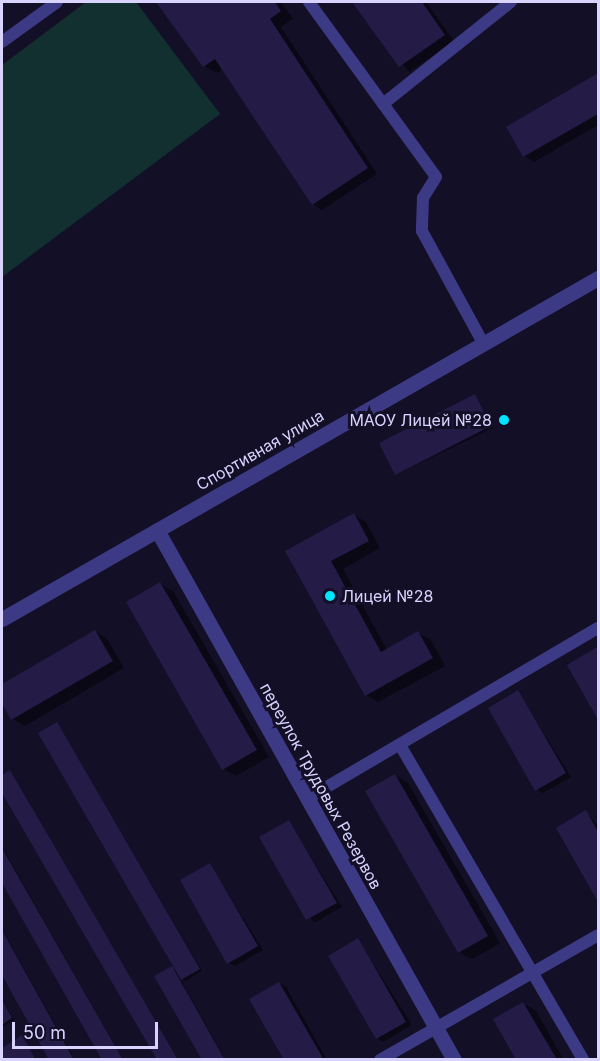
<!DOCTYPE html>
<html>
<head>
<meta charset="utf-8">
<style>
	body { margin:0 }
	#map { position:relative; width:600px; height:1061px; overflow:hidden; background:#130f26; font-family:Inter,sans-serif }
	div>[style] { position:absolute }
	.green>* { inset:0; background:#12302f }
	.shadow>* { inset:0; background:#0007 }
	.building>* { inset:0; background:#241b47 }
	.service>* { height:12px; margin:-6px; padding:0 6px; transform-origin:6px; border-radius:6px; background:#3d3a85 }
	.minor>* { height:15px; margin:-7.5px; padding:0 7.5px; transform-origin:7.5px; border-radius:7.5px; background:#3d3a85 }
	.tertiary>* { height:15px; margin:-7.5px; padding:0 7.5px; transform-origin:7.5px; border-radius:7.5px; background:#3d3a85 }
	.dots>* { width:16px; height:16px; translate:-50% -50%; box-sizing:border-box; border:3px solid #130f26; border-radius:50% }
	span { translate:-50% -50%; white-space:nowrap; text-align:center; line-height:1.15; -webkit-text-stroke:6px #130f26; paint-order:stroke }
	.poi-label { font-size:16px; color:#d9d4ff }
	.right { translate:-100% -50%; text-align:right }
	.left { translate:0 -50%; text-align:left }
	.street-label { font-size:16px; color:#d9d4ff }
	.frame { position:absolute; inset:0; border:3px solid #d9d4ff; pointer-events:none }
	.scale { position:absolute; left:12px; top:1022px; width:146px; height:27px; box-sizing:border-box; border:3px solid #d9d4ff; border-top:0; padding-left:8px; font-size:18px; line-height:21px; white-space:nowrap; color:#d9d4ff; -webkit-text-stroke:4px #130f26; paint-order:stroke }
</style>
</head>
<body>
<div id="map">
	<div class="green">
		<i style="clip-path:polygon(86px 2px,136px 2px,220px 114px,2px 277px,2px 65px)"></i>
	</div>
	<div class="shadow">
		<i style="clip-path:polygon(158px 2px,281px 2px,293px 19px,281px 27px,377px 174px,322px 210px,313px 204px,223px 69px,217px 73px,204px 66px)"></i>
		<i style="clip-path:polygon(354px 2px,426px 2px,454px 41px,409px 72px)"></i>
		<i style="clip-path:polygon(598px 75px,598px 125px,534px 162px,525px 156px,508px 128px)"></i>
		<i style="clip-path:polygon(475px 396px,493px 428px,397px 474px)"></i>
		<i style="clip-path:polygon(354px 515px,366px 522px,380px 548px,343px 569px,387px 650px,418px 633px,431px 640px,445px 666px,378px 702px,366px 695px,287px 551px)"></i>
		<i style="clip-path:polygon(160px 584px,173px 591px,269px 757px,236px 776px,224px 769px)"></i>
		<i style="clip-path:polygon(95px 631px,107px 639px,124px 668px,25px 726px,13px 719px,2px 699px,2px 685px)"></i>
		<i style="clip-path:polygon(597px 649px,598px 650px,598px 717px,569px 665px)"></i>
		<i style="clip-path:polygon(518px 692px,571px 777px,543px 793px,537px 790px)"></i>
		<i style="clip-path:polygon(57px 724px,202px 971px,185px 981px,179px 977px,226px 1060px,203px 1060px,172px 968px,178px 971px)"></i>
		<i style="clip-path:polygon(10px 772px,12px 773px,178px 1060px,157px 1060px,2px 791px,2px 776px)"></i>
		<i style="clip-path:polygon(395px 775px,408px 783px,500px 943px,472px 959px,459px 952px)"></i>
		<i style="clip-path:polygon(586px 812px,598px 826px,598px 899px,558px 829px)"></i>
		<i style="clip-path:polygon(289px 822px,342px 907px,314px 923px,261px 838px)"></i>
		<i style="clip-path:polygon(2px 846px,123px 1060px,104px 1060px,2px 880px)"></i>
		<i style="clip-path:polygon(210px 865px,263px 950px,235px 966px,228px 963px)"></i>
		<i style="clip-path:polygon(2px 929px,75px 1060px,50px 1060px,2px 972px)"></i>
		<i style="clip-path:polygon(358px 940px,412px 1025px,383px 1042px,377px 1038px)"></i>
		<i style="clip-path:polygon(279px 983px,286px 987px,327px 1060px,286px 1060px)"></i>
		<i style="clip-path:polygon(2px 998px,14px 1020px,2px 1027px)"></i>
		<i style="clip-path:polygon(523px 1003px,536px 1011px,564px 1060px,558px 1060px)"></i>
		<i style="clip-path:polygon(22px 1037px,37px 1060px,2px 1060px,2px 1049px)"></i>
	</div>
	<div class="building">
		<i style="clip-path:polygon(156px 2px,275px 2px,281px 11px,270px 19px,368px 168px,312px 205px,215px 59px,203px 67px)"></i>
		<i style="clip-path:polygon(352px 2px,422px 2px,445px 35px,399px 67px)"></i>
		<i style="clip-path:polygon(598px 73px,598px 114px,523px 157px,506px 127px)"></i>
		<i style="clip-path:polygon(475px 394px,491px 426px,395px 475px,379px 443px)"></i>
		<i style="clip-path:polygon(354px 513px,369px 541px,331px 561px,381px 652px,418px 631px,433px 658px,365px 696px,285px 551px)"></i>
		<i style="clip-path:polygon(160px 582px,257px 750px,222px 770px,126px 602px)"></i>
		<i style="clip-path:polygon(95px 630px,113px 661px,11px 720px,2px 703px,2px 684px)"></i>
		<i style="clip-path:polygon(597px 647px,598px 650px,598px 720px,567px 665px)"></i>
		<i style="clip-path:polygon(518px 690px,566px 773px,535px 791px,488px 708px)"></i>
		<i style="clip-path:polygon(57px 722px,200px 969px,181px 980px,38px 733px)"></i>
		<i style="clip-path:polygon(10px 770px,62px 859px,178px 1060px,157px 1060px,2px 793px,2px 775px)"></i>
		<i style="clip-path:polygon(395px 774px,488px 936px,458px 953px,365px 791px)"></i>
		<i style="clip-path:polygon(586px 810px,598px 832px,598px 902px,556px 828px)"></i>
		<i style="clip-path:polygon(289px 820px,337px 903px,306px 920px,259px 837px)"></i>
		<i style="clip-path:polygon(2px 848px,123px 1060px,102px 1060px,2px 883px)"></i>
		<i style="clip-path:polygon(210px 863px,258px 946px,227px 964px,180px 880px)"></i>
		<i style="clip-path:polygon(2px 930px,74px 1060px,49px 1060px,2px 975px)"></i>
		<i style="clip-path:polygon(358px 938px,406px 1022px,376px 1039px,328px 956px)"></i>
		<i style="clip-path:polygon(172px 966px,225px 1060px,202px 1060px,154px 976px)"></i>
		<i style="clip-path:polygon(279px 982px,324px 1060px,284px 1060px,249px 999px)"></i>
		<i style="clip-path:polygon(2px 999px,12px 1018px,2px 1025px)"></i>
		<i style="clip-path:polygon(523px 1002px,557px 1060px,516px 1060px,493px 1019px)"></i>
		<i style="clip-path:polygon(22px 1035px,36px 1060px,2px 1060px,2px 1048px)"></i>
	</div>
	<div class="service">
		<i style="left:309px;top:2px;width:216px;rotate:54deg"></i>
		<i style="left:436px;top:177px;width:25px;rotate:122deg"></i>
		<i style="left:423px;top:198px;width:33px;rotate:92deg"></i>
		<i style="left:422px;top:231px;width:128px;rotate:61.4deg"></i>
		<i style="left:2px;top:42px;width:68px;rotate:-36deg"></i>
		<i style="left:383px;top:104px;width:164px;rotate:-38.6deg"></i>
		<i style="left:400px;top:745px;width:364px;rotate:59.8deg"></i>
		<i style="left:308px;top:798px;width:336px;rotate:-30.4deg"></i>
		<i style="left:380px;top:1060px;width:251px;rotate:-29.8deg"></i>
	</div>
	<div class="minor">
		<i style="left:157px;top:530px;width:608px;rotate:60.73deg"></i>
	</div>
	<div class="tertiary">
		<i style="left:2px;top:619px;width:687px;rotate:-29.78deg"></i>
	</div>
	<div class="dots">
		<i style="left:504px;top:420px;background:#00e5ff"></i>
		<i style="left:330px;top:596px;background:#00e5ff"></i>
	</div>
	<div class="poi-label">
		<span class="right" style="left:492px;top:420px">МАОУ Лицей №28</span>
		<span class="left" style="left:342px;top:596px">Лицей №28</span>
	</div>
	<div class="street-label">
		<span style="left:260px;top:450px;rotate:-30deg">Спортивная улица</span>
		<span style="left:321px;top:786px;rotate:61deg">переулок Трудовых Резервов</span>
	</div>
	<div class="frame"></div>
	<div class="scale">50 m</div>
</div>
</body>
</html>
